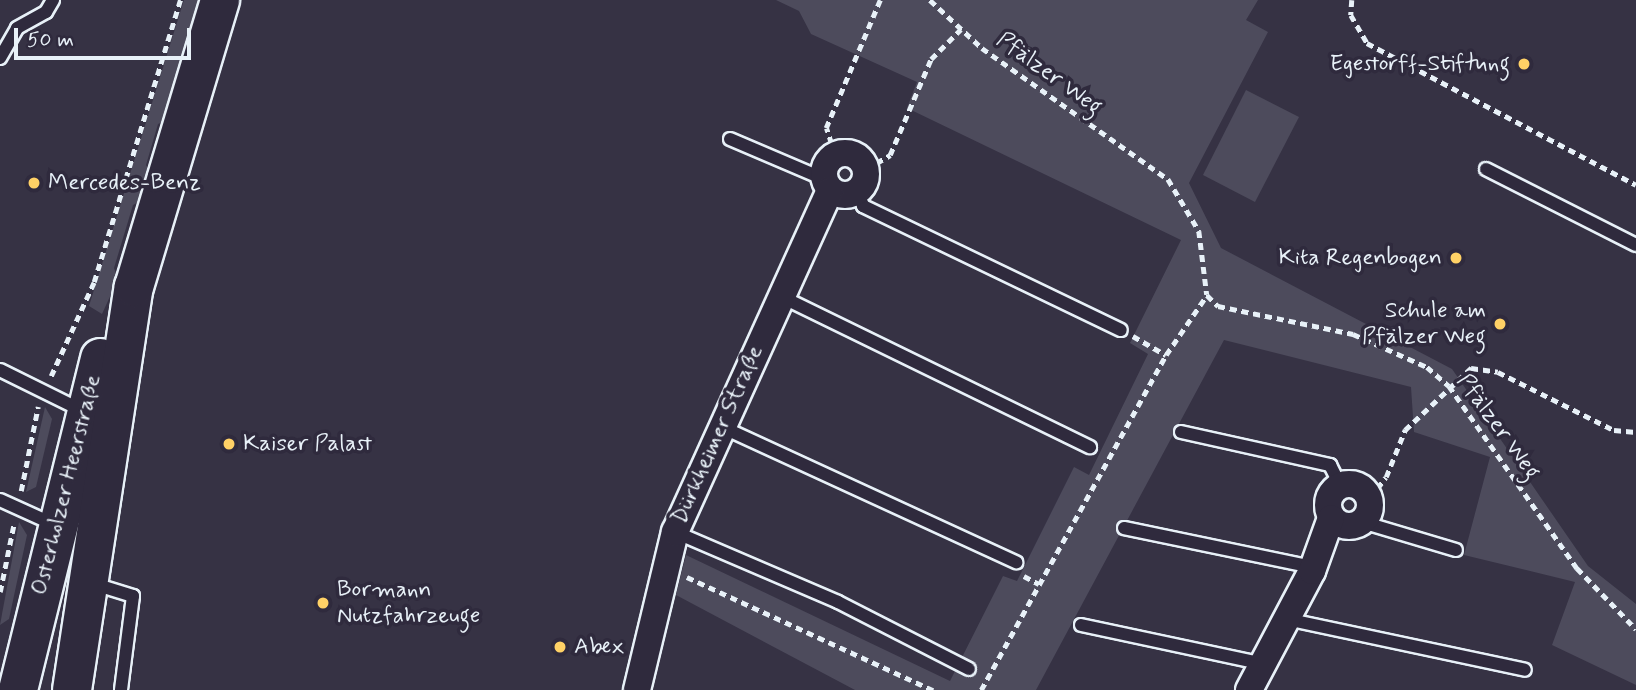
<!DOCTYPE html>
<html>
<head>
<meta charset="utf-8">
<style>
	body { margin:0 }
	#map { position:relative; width:1636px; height:690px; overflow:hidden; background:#363244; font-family:Mynerve,sans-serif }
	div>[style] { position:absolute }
	.green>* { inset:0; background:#4d4b5c }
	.path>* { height:4.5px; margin-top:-2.25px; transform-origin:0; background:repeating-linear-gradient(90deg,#e8f1f8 0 7px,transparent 0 12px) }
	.roads { filter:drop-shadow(2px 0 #e8f1f8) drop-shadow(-2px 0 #e8f1f8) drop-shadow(0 2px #e8f1f8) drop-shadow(0 -2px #e8f1f8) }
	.service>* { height:12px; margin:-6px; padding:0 6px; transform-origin:6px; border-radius:6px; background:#2f2a3d }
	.minor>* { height:26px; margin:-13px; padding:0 13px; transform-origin:13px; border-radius:13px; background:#2f2a3d }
	.minor>.ring { margin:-13px; padding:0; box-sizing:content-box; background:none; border:26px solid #2f2a3d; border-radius:50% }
	.primary>* { height:38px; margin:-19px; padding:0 19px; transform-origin:19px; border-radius:19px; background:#2f2a3d }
	.dots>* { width:19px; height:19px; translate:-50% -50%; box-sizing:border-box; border:4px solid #2f2a3d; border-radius:50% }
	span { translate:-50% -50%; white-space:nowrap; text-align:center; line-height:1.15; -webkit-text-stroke:7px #2f2a3d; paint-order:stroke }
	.poi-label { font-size:23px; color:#e8f1f8 }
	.right { translate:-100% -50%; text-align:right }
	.left { translate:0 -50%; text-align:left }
	.street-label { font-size:23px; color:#e8f1f8 }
	.scale { position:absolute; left:14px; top:28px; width:177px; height:32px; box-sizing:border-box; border:4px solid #e8f1f8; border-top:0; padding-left:9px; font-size:21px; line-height:24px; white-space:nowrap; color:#e8f1f8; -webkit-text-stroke:5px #2f2a3d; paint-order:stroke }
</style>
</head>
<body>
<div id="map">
	<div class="green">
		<i style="clip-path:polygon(184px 0,203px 0,167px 120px,158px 124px,146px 165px,151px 174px,144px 199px,133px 205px,114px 268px,118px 279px,102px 314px,89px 306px)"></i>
		<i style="clip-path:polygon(776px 0,1258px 0,1246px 20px,1268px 32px,1189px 183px,1221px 248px,1452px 369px,1588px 566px,1636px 604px,1636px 685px,1552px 645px,1575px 582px,1464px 555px,1490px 457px,1414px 432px,1411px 387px,1224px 340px,1036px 690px,855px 690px,676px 595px,686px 555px,950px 681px,1003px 576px,1017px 581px,1074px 467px,1089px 475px,1148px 354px,1130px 343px,1181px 240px,907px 108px,917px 82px,811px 34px,799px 11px)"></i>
		<i style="clip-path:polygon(1246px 90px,1299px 117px,1255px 202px,1203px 175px)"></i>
		<i style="clip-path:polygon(45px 407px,52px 419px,36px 487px,26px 492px)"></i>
		<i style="clip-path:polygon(19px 522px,27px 535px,9px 619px,0 625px)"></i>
	</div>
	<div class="path">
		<i style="left:930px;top:0;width:71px;rotate:42.7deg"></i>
		<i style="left:982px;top:48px;width:228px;rotate:35.2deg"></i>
		<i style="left:1168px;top:179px;width:61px;rotate:59.2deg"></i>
		<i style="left:1199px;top:231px;width:64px;rotate:82.9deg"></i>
		<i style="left:1207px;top:295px;width:16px;rotate:45deg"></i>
		<i style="left:1218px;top:306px;width:138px;rotate:11.7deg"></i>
		<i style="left:1353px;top:334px;width:81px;rotate:24deg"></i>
		<i style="left:1427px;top:367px;width:29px;rotate:41deg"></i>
		<i style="left:1449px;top:386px;width:223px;rotate:54.9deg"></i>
		<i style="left:1577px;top:568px;width:85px;rotate:46deg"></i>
		<i style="left:1352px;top:0;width:15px;rotate:94deg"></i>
		<i style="left:1351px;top:15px;width:32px;rotate:60deg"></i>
		<i style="left:1367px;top:43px;width:304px;rotate:27.8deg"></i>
		<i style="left:835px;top:155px;width:28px;rotate:-108deg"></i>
		<i style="left:826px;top:128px;width:139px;rotate:-67.1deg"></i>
		<i style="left:866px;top:169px;width:28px;rotate:-30deg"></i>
		<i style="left:890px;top:155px;width:104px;rotate:-66.9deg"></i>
		<i style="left:931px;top:59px;width:42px;rotate:-45deg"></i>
		<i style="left:1133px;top:336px;width:38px;rotate:30deg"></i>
		<i style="left:51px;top:376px;width:103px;rotate:-65.4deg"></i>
		<i style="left:94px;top:282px;width:295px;rotate:-73deg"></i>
		<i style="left:21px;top:491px;width:86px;rotate:-78.6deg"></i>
		<i style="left:1370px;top:498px;width:26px;rotate:-53deg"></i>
		<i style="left:1386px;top:477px;width:51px;rotate:-68deg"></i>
		<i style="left:1405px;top:430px;width:91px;rotate:-43.2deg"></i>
		<i style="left:1471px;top:368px;width:27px;rotate:8deg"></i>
		<i style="left:1498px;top:372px;width:130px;rotate:26.6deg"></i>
		<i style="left:1614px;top:430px;width:22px;rotate:5deg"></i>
		<i style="left:1024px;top:576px;width:17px;rotate:28deg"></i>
		<i style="left:687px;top:577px;width:271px;rotate:24.7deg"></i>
		<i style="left:0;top:592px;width:70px;rotate:-78.5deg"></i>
		<i style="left:981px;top:690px;width:383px;rotate:-61.1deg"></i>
		<i style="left:1166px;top:355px;width:73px;rotate:-55.7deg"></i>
	</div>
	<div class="roads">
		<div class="service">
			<i style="left:0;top:58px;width:34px;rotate:-60deg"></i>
			<i style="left:17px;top:28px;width:33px;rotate:-29deg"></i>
			<i style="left:46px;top:12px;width:14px;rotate:-60deg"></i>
			<i style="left:730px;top:139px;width:102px;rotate:23.1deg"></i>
			<i style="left:1486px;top:169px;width:168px;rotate:26.9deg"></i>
			<i style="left:858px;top:192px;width:15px;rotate:70deg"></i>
			<i style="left:863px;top:206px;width:286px;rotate:25.7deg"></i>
			<i style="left:780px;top:296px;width:345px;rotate:26deg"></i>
			<i style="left:0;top:370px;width:90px;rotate:26.3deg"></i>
			<i style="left:722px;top:427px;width:324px;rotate:24.7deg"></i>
			<i style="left:1181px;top:432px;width:153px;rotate:12.5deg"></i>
			<i style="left:1330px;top:465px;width:22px;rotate:63deg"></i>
			<i style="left:0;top:500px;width:60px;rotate:24.4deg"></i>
			<i style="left:1362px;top:522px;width:98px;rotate:16.6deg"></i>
			<i style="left:1124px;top:528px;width:193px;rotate:11.7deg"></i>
			<i style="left:675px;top:532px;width:177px;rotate:23.2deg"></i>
			<i style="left:838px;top:602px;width:147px;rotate:27.1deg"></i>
			<i style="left:91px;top:583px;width:44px;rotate:17.2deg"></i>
			<i style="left:133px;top:596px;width:95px;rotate:97.3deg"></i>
			<i style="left:1286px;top:619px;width:244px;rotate:12deg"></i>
			<i style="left:1081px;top:625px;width:183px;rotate:12deg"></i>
		</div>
		<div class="minor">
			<i class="ring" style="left:824px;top:153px;width:16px;height:16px"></i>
			<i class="ring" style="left:1328px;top:484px;width:16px;height:16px"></i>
			<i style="left:637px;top:690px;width:163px;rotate:-76.5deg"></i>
			<i style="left:675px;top:532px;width:375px;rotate:-65.6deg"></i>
			<i style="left:1249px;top:690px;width:135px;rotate:-62.1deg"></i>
			<i style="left:1312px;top:571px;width:56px;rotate:-70.3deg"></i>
		</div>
		<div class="primary">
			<i style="left:18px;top:690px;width:342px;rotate:-76.1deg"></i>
			<i style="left:72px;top:690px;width:408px;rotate:-81.3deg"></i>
			<i style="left:134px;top:287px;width:300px;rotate:-73.3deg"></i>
		</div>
	</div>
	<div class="dots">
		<i style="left:1524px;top:64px;background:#ffd166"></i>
		<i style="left:34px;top:183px;background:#ffd166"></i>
		<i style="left:1456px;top:258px;background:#ffd166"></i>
		<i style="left:1500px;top:324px;background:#ffd166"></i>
		<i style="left:229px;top:444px;background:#ffd166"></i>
		<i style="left:323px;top:603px;background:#ffd166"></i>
		<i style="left:560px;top:647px;background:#ffd166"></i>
	</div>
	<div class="poi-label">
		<span class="right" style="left:1510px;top:64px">Egestorff-Stiftung</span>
		<span class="left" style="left:48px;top:183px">Mercedes-Benz</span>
		<span class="right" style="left:1442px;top:258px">Kita Regenbogen</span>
		<span class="right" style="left:1486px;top:324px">Schule am<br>Pfälzer Weg</span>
		<span class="left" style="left:243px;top:444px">Kaiser Palast</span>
		<span class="left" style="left:337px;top:603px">Bormann<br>Nutzfahrzeuge</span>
		<span class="left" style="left:574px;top:647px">Abex</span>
	</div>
	<div class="street-label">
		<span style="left:1049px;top:74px;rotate:36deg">Pfälzer Weg</span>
		<span style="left:1498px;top:427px;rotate:54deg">Pfälzer Weg</span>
		<span style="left:718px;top:435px;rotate:-66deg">Dürkheimer Straße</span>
		<span style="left:67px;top:485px;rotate:-76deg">Osterholzer Heerstraße</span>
	</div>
	<div class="scale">50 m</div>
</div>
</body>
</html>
